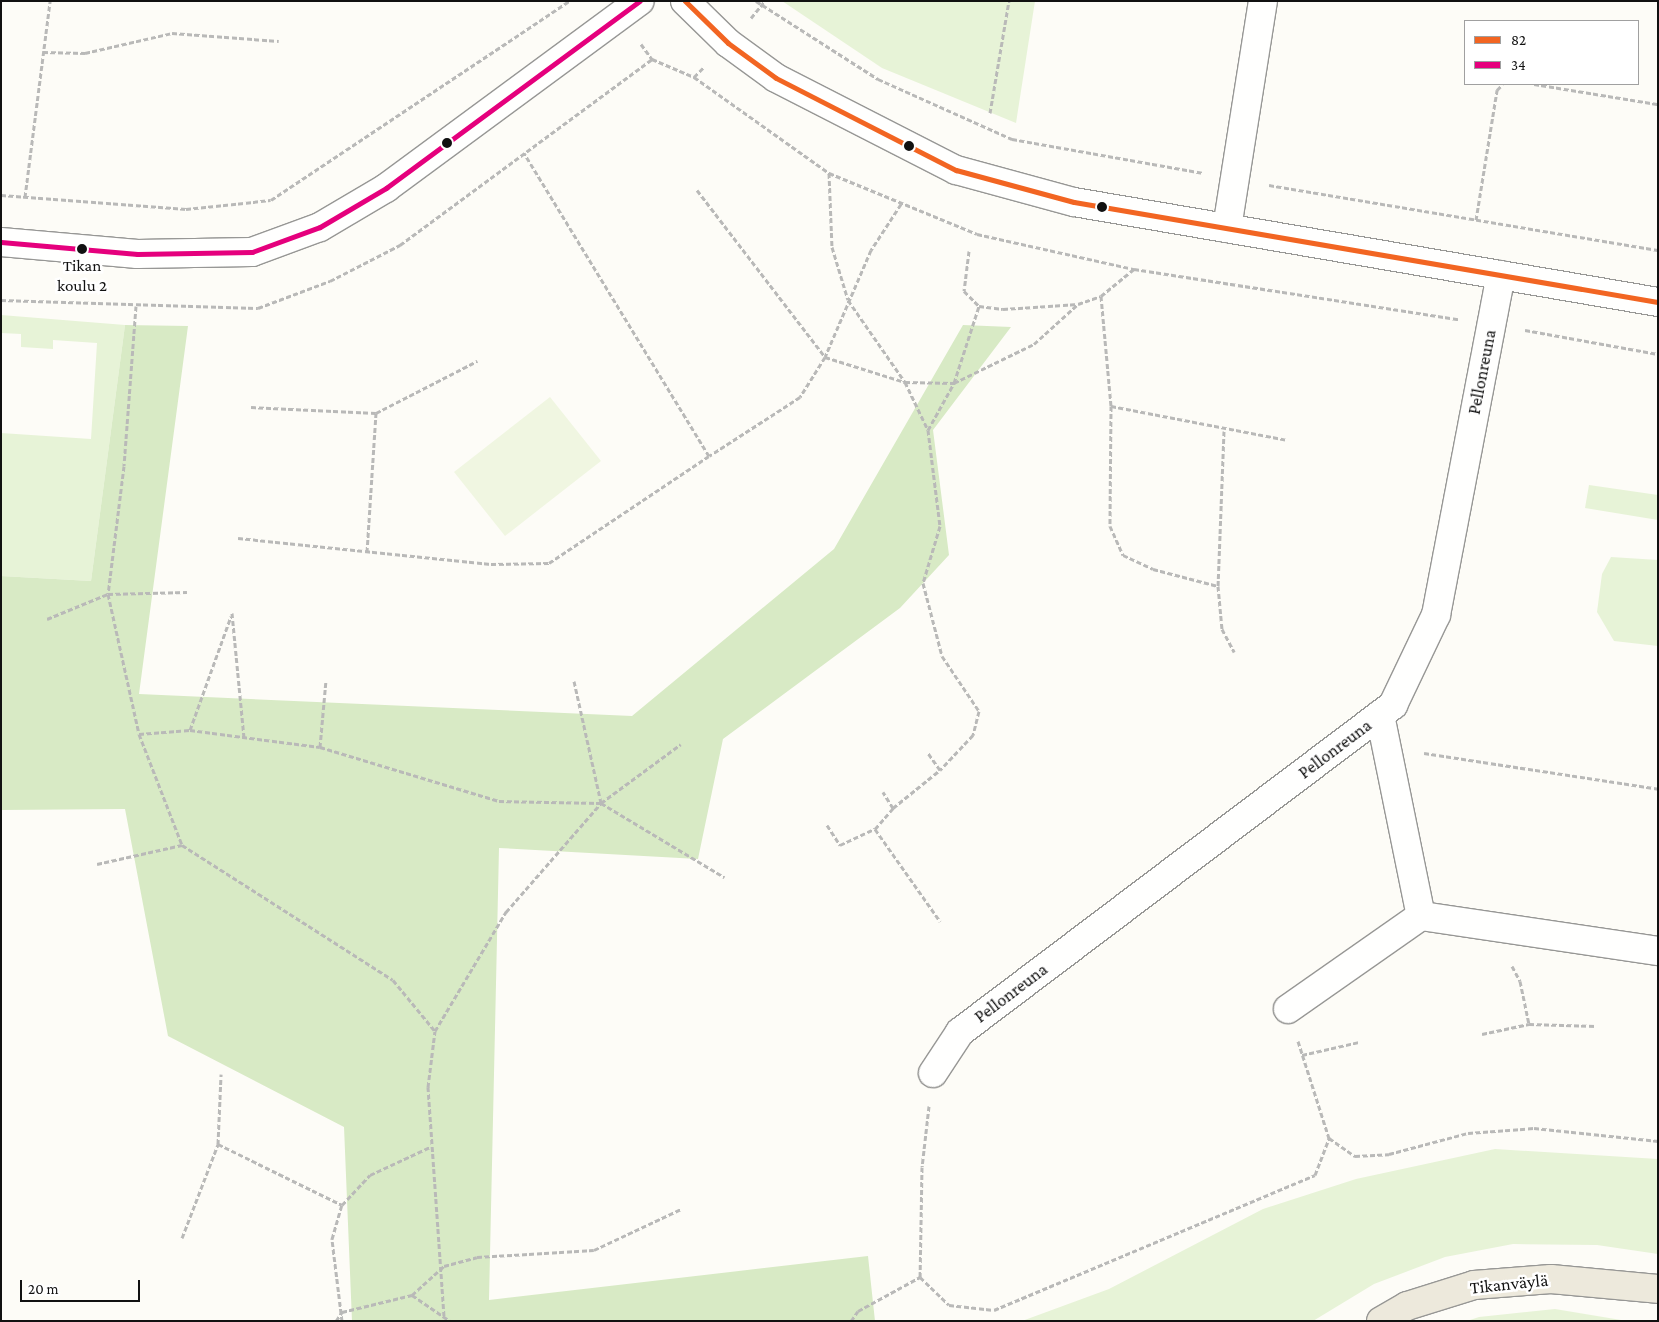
<!DOCTYPE html>
<html>
<head>
<meta charset="utf-8">
<style>
	body { margin:0 }
	#map { position:relative; width:1659px; height:1322px; overflow:hidden; background:#fdfcf7; font-family:"Crimson Pro",serif }
	div>[style] { position:absolute }
	.green>* { inset:0; background:#e7f3d7 }
	.forest>* { inset:0; background:#d8eac5 }
	.pitch>* { inset:0; background:#f0f6e1 }
	.path>* { height:3px; margin-top:-1.5px; transform-origin:0; background:repeating-linear-gradient(90deg,#b9b9b8 0 5px,transparent 0 7.5px) }
	.roads { filter:drop-shadow(1px 0 #979795) drop-shadow(-1px 0 #979795) drop-shadow(0 1px #979795) drop-shadow(0 -1px #979795) }
	.minor>* { height:28px; margin:-14px; padding:0 14px; transform-origin:14px; border-radius:14px; background:#fffffe }
	.major>* { height:28px; margin:-14px; padding:0 14px; transform-origin:14px; border-radius:14px; background:#ede9dc }
	.bus-1>* { height:5px; margin:-2.5px; padding:0 2.5px; transform-origin:2.5px; border-radius:2.5px; background:#f26522 }
	.bus-2>* { height:5px; margin:-2.5px; padding:0 2.5px; transform-origin:2.5px; border-radius:2.5px; background:#e5007d }
	.dots>* { width:14px; height:14px; translate:-50% -50%; box-sizing:border-box; border:2px solid #fff; border-radius:50% }
	span { translate:-50% -50%; white-space:nowrap; text-align:center; line-height:1.15; -webkit-text-stroke:5px #fff; paint-order:stroke }
	.bus-label { font-size:17px; color:#111 }
	.street-label { font-size:18px; color:#111 }
	.frame { position:absolute; inset:0; border:2px solid #111; pointer-events:none }
	.legend { position:absolute; left:1464px; top:20px; width:175px; height:65px; box-sizing:border-box; background:#fff; border:1px solid #a0a0a0; margin:0; padding:6px 9px; list-style:none; font-size:15px; color:#111 }
	.legend li { display:flex; align-items:center; gap:10px; height:25px }
	.legend b { width:25px; border:1px solid #a0a0a0 }
	.scale { position:absolute; left:20px; top:1280px; width:120px; height:22px; box-sizing:border-box; border:2px solid #111; border-top:0; padding-left:6px; font-size:15px; line-height:18px; white-space:nowrap; color:#111; -webkit-text-stroke:4px #fff; paint-order:stroke }
</style>
</head>
<body>
<div id="map">
	<div class="green">
		<i style="clip-path:polygon(782px 1px,1035px 1px,1016px 123px,882px 68px)"></i>
		<i style="clip-path:polygon(1px 315px,125px 325px,91px 581px,1px 576px,1px 433px,91px 439px,97px 343px,53px 340px,53px 349px,21px 347px,21px 334px,1px 333px)"></i>
		<i style="clip-path:polygon(1589px 485px,1658px 495px,1658px 520px,1585px 508px)"></i>
		<i style="clip-path:polygon(1611px 557px,1658px 560px,1658px 646px,1614px 641px,1597px 612px,1602px 574px)"></i>
		<i style="clip-path:polygon(1495px 1149px,1658px 1159px,1658px 1254px,1597px 1245px,1513px 1244px,1445px 1257px,1374px 1284px,1313px 1321px,1022px 1321px,1109px 1289px,1263px 1209px,1356px 1179px)"></i>
		<i style="clip-path:polygon(1555px 1309px,1627px 1321px,1467px 1321px,1479px 1317px)"></i>
	</div>
	<div class="forest">
		<i style="clip-path:polygon(125px 325px,188px 326px,139px 694px,632px 716px,834px 549px,963px 325px,1011px 327px,933px 430px,949px 555px,900px 608px,723px 739px,698px 859px,499px 848px,489px 1300px,868px 1256px,875px 1321px,352px 1321px,344px 1127px,168px 1036px,125px 809px,1px 810px,1px 576px,91px 581px)"></i>
	</div>
	<div class="pitch">
		<i style="clip-path:polygon(550px 397px,601px 461px,505px 536px,454px 472px)"></i>
	</div>
	<div class="path">
		<i style="left:756px;top:1px;width:145px;rotate:32.6deg"></i>
		<i style="left:878px;top:79px;width:147px;rotate:24.1deg"></i>
		<i style="left:1012px;top:139px;width:193px;rotate:10.1deg"></i>
		<i style="left:751px;top:18px;width:22px;rotate:-51deg"></i>
		<i style="left:641px;top:44px;width:19px;rotate:54deg"></i>
		<i style="left:652px;top:59px;width:46px;rotate:23.2deg"></i>
		<i style="left:694px;top:77px;width:166px;rotate:35.4deg"></i>
		<i style="left:829px;top:173px;width:160px;rotate:22.4deg"></i>
		<i style="left:977px;top:234px;width:161px;rotate:12.6deg"></i>
		<i style="left:1134px;top:269px;width:328px;rotate:8.8deg"></i>
		<i style="left:43px;top:52px;width:42px;rotate:1.4deg"></i>
		<i style="left:85px;top:53px;width:89px;rotate:-12.9deg"></i>
		<i style="left:172px;top:33px;width:107px;rotate:4.3deg"></i>
		<i style="left:694px;top:77px;width:13px;rotate:-45deg"></i>
		<i style="left:1534px;top:84px;width:126px;rotate:9.2deg"></i>
		<i style="left:990px;top:113px;width:114px;rotate:-80.4deg"></i>
		<i style="left:829px;top:173px;width:74px;rotate:87.7deg"></i>
		<i style="left:832px;top:247px;width:55px;rotate:73.2deg"></i>
		<i style="left:848px;top:300px;width:100px;rotate:55.2deg"></i>
		<i style="left:905px;top:382px;width:53px;rotate:64.4deg"></i>
		<i style="left:928px;top:430px;width:97px;rotate:82.9deg"></i>
		<i style="left:940px;top:526px;width:59px;rotate:106.6deg"></i>
		<i style="left:923px;top:583px;width:75px;rotate:75.4deg"></i>
		<i style="left:942px;top:656px;width:66px;rotate:56.1deg"></i>
		<i style="left:979px;top:711px;width:25px;rotate:104deg"></i>
		<i style="left:973px;top:735px;width:48px;rotate:133.3deg"></i>
		<i style="left:1269px;top:185px;width:394px;rotate:9.5deg"></i>
		<i style="left:697px;top:190px;width:210px;rotate:52.5deg"></i>
		<i style="left:825px;top:357px;width:47px;rotate:122deg"></i>
		<i style="left:800px;top:397px;width:108px;rotate:147deg"></i>
		<i style="left:1px;top:195px;width:186px;rotate:4.3deg"></i>
		<i style="left:186px;top:209px;width:85px;rotate:-6deg"></i>
		<i style="left:271px;top:200px;width:358px;rotate:-33.7deg"></i>
		<i style="left:25px;top:197px;width:198px;rotate:-82.7deg"></i>
		<i style="left:901px;top:204px;width:55px;rotate:123.1deg"></i>
		<i style="left:871px;top:250px;width:116px;rotate:113.3deg"></i>
		<i style="left:825px;top:357px;width:84px;rotate:17.4deg"></i>
		<i style="left:905px;top:382px;width:49px;rotate:1.2deg"></i>
		<i style="left:954px;top:383px;width:89px;rotate:-26deg"></i>
		<i style="left:1034px;top:344px;width:59px;rotate:-42.3deg"></i>
		<i style="left:1476px;top:220px;width:132px;rotate:-80.8deg"></i>
		<i style="left:1497px;top:90px;width:8px;rotate:-45deg"></i>
		<i style="left:969px;top:251px;width:40px;rotate:97.1deg"></i>
		<i style="left:964px;top:291px;width:21px;rotate:45deg"></i>
		<i style="left:979px;top:306px;width:24px;rotate:7deg"></i>
		<i style="left:1003px;top:309px;width:75px;rotate:-3.8deg"></i>
		<i style="left:1078px;top:304px;width:24px;rotate:-19deg"></i>
		<i style="left:1101px;top:296px;width:43px;rotate:-39.3deg"></i>
		<i style="left:1101px;top:296px;width:110px;rotate:84.8deg"></i>
		<i style="left:1111px;top:406px;width:120px;rotate:90.5deg"></i>
		<i style="left:1110px;top:526px;width:32px;rotate:66deg"></i>
		<i style="left:1123px;top:555px;width:33px;rotate:25deg"></i>
		<i style="left:1153px;top:569px;width:67px;rotate:14.7deg"></i>
		<i style="left:1px;top:300px;width:257px;rotate:1.8deg"></i>
		<i style="left:258px;top:308px;width:77px;rotate:-20.6deg"></i>
		<i style="left:330px;top:281px;width:79px;rotate:-27.2deg"></i>
		<i style="left:400px;top:245px;width:313px;rotate:-36.4deg"></i>
		<i style="left:136px;top:306px;width:160px;rotate:94.3deg"></i>
		<i style="left:124px;top:466px;width:129px;rotate:97.1deg"></i>
		<i style="left:108px;top:594px;width:143px;rotate:77.5deg"></i>
		<i style="left:139px;top:734px;width:119px;rotate:68.8deg"></i>
		<i style="left:182px;top:845px;width:250px;rotate:32.6deg"></i>
		<i style="left:393px;top:980px;width:66px;rotate:50.5deg"></i>
		<i style="left:1525px;top:330px;width:135px;rotate:10.2deg"></i>
		<i style="left:1111px;top:406px;width:179px;rotate:10.9deg"></i>
		<i style="left:251px;top:407px;width:125px;rotate:2.7deg"></i>
		<i style="left:376px;top:413px;width:114px;rotate:-27.2deg"></i>
		<i style="left:928px;top:430px;width:54px;rotate:-61deg"></i>
		<i style="left:954px;top:383px;width:81px;rotate:-72deg"></i>
		<i style="left:1224px;top:431px;width:155px;rotate:92.2deg"></i>
		<i style="left:1218px;top:586px;width:43px;rotate:84.7deg"></i>
		<i style="left:1222px;top:629px;width:26px;rotate:62deg"></i>
		<i style="left:238px;top:538px;width:254px;rotate:5.9deg"></i>
		<i style="left:491px;top:564px;width:58px;rotate:-1deg"></i>
		<i style="left:549px;top:563px;width:192px;rotate:-33.8deg"></i>
		<i style="left:709px;top:456px;width:355px;rotate:-121.4deg"></i>
		<i style="left:367px;top:552px;width:139px;rotate:-86.3deg"></i>
		<i style="left:232px;top:613px;width:125px;rotate:84.5deg"></i>
		<i style="left:47px;top:619px;width:66px;rotate:-22.3deg"></i>
		<i style="left:108px;top:594px;width:79px;rotate:-1.5deg"></i>
		<i style="left:574px;top:681px;width:125px;rotate:77.5deg"></i>
		<i style="left:190px;top:730px;width:121px;rotate:-70.2deg"></i>
		<i style="left:139px;top:734px;width:51px;rotate:-4.5deg"></i>
		<i style="left:190px;top:730px;width:131px;rotate:7.5deg"></i>
		<i style="left:320px;top:747px;width:187px;rotate:16.8deg"></i>
		<i style="left:499px;top:801px;width:102px;rotate:1.1deg"></i>
		<i style="left:601px;top:803px;width:144px;rotate:31deg"></i>
		<i style="left:320px;top:747px;width:67px;rotate:-84.9deg"></i>
		<i style="left:1424px;top:753px;width:237px;rotate:8.7deg"></i>
		<i style="left:893px;top:808px;width:60px;rotate:-39deg"></i>
		<i style="left:940px;top:770px;width:21px;rotate:-125deg"></i>
		<i style="left:827px;top:825px;width:24px;rotate:57deg"></i>
		<i style="left:840px;top:845px;width:38px;rotate:-25deg"></i>
		<i style="left:875px;top:829px;width:28px;rotate:-49deg"></i>
		<i style="left:893px;top:808px;width:19px;rotate:-122deg"></i>
		<i style="left:875px;top:829px;width:113px;rotate:54.8deg"></i>
		<i style="left:97px;top:864px;width:87px;rotate:-12.6deg"></i>
		<i style="left:1512px;top:966px;width:17px;rotate:62deg"></i>
		<i style="left:1520px;top:981px;width:44px;rotate:78.2deg"></i>
		<i style="left:1482px;top:1034px;width:48px;rotate:-12deg"></i>
		<i style="left:1529px;top:1024px;width:67px;rotate:1.7deg"></i>
		<i style="left:1298px;top:1041px;width:102px;rotate:72.3deg"></i>
		<i style="left:1329px;top:1138px;width:32px;rotate:35deg"></i>
		<i style="left:1355px;top:1156px;width:34px;rotate:-3deg"></i>
		<i style="left:1389px;top:1154px;width:82px;rotate:-14.9deg"></i>
		<i style="left:1468px;top:1133px;width:66px;rotate:-4.3deg"></i>
		<i style="left:1534px;top:1128px;width:125px;rotate:6deg"></i>
		<i style="left:1302px;top:1055px;width:58px;rotate:-12.8deg"></i>
		<i style="left:929px;top:1106px;width:61px;rotate:96.5deg"></i>
		<i style="left:922px;top:1167px;width:110px;rotate:91deg"></i>
		<i style="left:920px;top:1277px;width:40px;rotate:44deg"></i>
		<i style="left:949px;top:1305px;width:45px;rotate:6.3deg"></i>
		<i style="left:994px;top:1310px;width:348px;rotate:-22.8deg"></i>
		<i style="left:1315px;top:1175px;width:40px;rotate:-69deg"></i>
		<i style="left:218px;top:1144px;width:138px;rotate:26.2deg"></i>
		<i style="left:182px;top:1238px;width:101px;rotate:-69deg"></i>
		<i style="left:218px;top:1144px;width:70px;rotate:-87.5deg"></i>
		<i style="left:412px;top:1295px;width:46px;rotate:34.4deg"></i>
		<i style="left:444px;top:1316px;width:230px;rotate:-94deg"></i>
		<i style="left:428px;top:1087px;width:56px;rotate:-82.9deg"></i>
		<i style="left:435px;top:1031px;width:139px;rotate:-59.2deg"></i>
		<i style="left:506px;top:912px;width:145px;rotate:-48.9deg"></i>
		<i style="left:601px;top:803px;width:99px;rotate:-36.4deg"></i>
		<i style="left:336px;top:1321px;width:11px;rotate:-56deg"></i>
		<i style="left:342px;top:1312px;width:72px;rotate:-13.7deg"></i>
		<i style="left:412px;top:1295px;width:43px;rotate:-42.2deg"></i>
		<i style="left:444px;top:1266px;width:34px;rotate:-15deg"></i>
		<i style="left:477px;top:1257px;width:117px;rotate:-3.4deg"></i>
		<i style="left:594px;top:1250px;width:96px;rotate:-25.2deg"></i>
		<i style="left:342px;top:1321px;width:83px;rotate:-97deg"></i>
		<i style="left:332px;top:1239px;width:35px;rotate:-74deg"></i>
		<i style="left:342px;top:1205px;width:41px;rotate:-47deg"></i>
		<i style="left:370px;top:1175px;width:66px;rotate:-25deg"></i>
		<i style="left:851px;top:1321px;width:12px;rotate:-55deg"></i>
		<i style="left:858px;top:1311px;width:71px;rotate:-28.7deg"></i>
	</div>
	<div class="roads">
		<div class="minor">
			<i style="left:685px;top:1px;width:60px;rotate:44.3deg"></i>
			<i style="left:728px;top:43px;width:59px;rotate:36.1deg"></i>
			<i style="left:776px;top:78px;width:202px;rotate:27.1deg"></i>
			<i style="left:956px;top:170px;width:122px;rotate:15.2deg"></i>
			<i style="left:1074px;top:202px;width:592px;rotate:9.72deg"></i>
			<i style="left:1227px;top:228px;width:230px;rotate:-81deg"></i>
			<i style="left:1px;top:242px;width:137px;rotate:5deg"></i>
			<i style="left:137px;top:254px;width:115px;rotate:-1deg"></i>
			<i style="left:252px;top:252px;width:72px;rotate:-20.2deg"></i>
			<i style="left:320px;top:227px;width:77px;rotate:-30.6deg"></i>
			<i style="left:386px;top:188px;width:315px;rotate:-36.4deg"></i>
			<i style="left:1380px;top:715px;width:205px;rotate:78.5deg"></i>
			<i style="left:1421px;top:916px;width:240px;rotate:8.4deg"></i>
			<i style="left:1288px;top:1009px;width:162px;rotate:-35deg"></i>
			<i style="left:933px;top:1073px;width:49px;rotate:-56.6deg"></i>
			<i style="left:960px;top:1032px;width:543px;rotate:-37.06deg"></i>
			<i style="left:1393px;top:705px;width:100px;rotate:-64.5deg"></i>
			<i style="left:1436px;top:615px;width:346px;rotate:-79.2deg"></i>
		</div>
		<div class="major">
			<i style="left:1381px;top:1321px;width:30px;rotate:-30deg"></i>
			<i style="left:1407px;top:1306px;width:70px;rotate:-17.4deg"></i>
			<i style="left:1474px;top:1285px;width:77px;rotate:-4.5deg"></i>
			<i style="left:1551px;top:1279px;width:107px;rotate:5.3deg"></i>
		</div>
	</div>
	<div class="bus-1">
		<i style="left:685px;top:1px;width:60px;rotate:44.3deg"></i>
		<i style="left:728px;top:43px;width:59px;rotate:36.1deg"></i>
		<i style="left:776px;top:78px;width:202px;rotate:27.1deg"></i>
		<i style="left:956px;top:170px;width:122px;rotate:15.2deg"></i>
		<i style="left:1074px;top:202px;width:592px;rotate:9.72deg"></i>
	</div>
	<div class="bus-2">
		<i style="left:1px;top:242px;width:137px;rotate:5deg"></i>
		<i style="left:137px;top:254px;width:115px;rotate:-1deg"></i>
		<i style="left:252px;top:252px;width:72px;rotate:-20.2deg"></i>
		<i style="left:320px;top:227px;width:77px;rotate:-30.6deg"></i>
		<i style="left:386px;top:188px;width:315px;rotate:-36.4deg"></i>
	</div>
	<div class="dots">
		<i style="left:447px;top:143px;background:#111"></i>
		<i style="left:909px;top:146px;background:#111"></i>
		<i style="left:1102px;top:207px;background:#111"></i>
		<i style="left:82px;top:249px;background:#111"></i>
	</div>
	<div class="bus-label">
		<span style="left:82px;top:276px">Tikan<br>koulu 2</span>
	</div>
	<div class="street-label">
		<span style="left:1482px;top:372px;rotate:-79deg">Pellonreuna</span>
		<span style="left:1335px;top:749px;rotate:-37deg">Pellonreuna</span>
		<span style="left:1011px;top:993px;rotate:-37deg">Pellonreuna</span>
		<span style="left:1509px;top:1284px;rotate:-6deg">Tikanväylä</span>
	</div>
	<div class="frame"></div>
	<ul class="legend">
	<li><b style="height:6px;background:#f26522"></b>82</li>
	<li><b style="height:6px;background:#e5007d"></b>34</li>
	</ul>
	<div class="scale">20 m</div>
</div>
</body>
</html>
